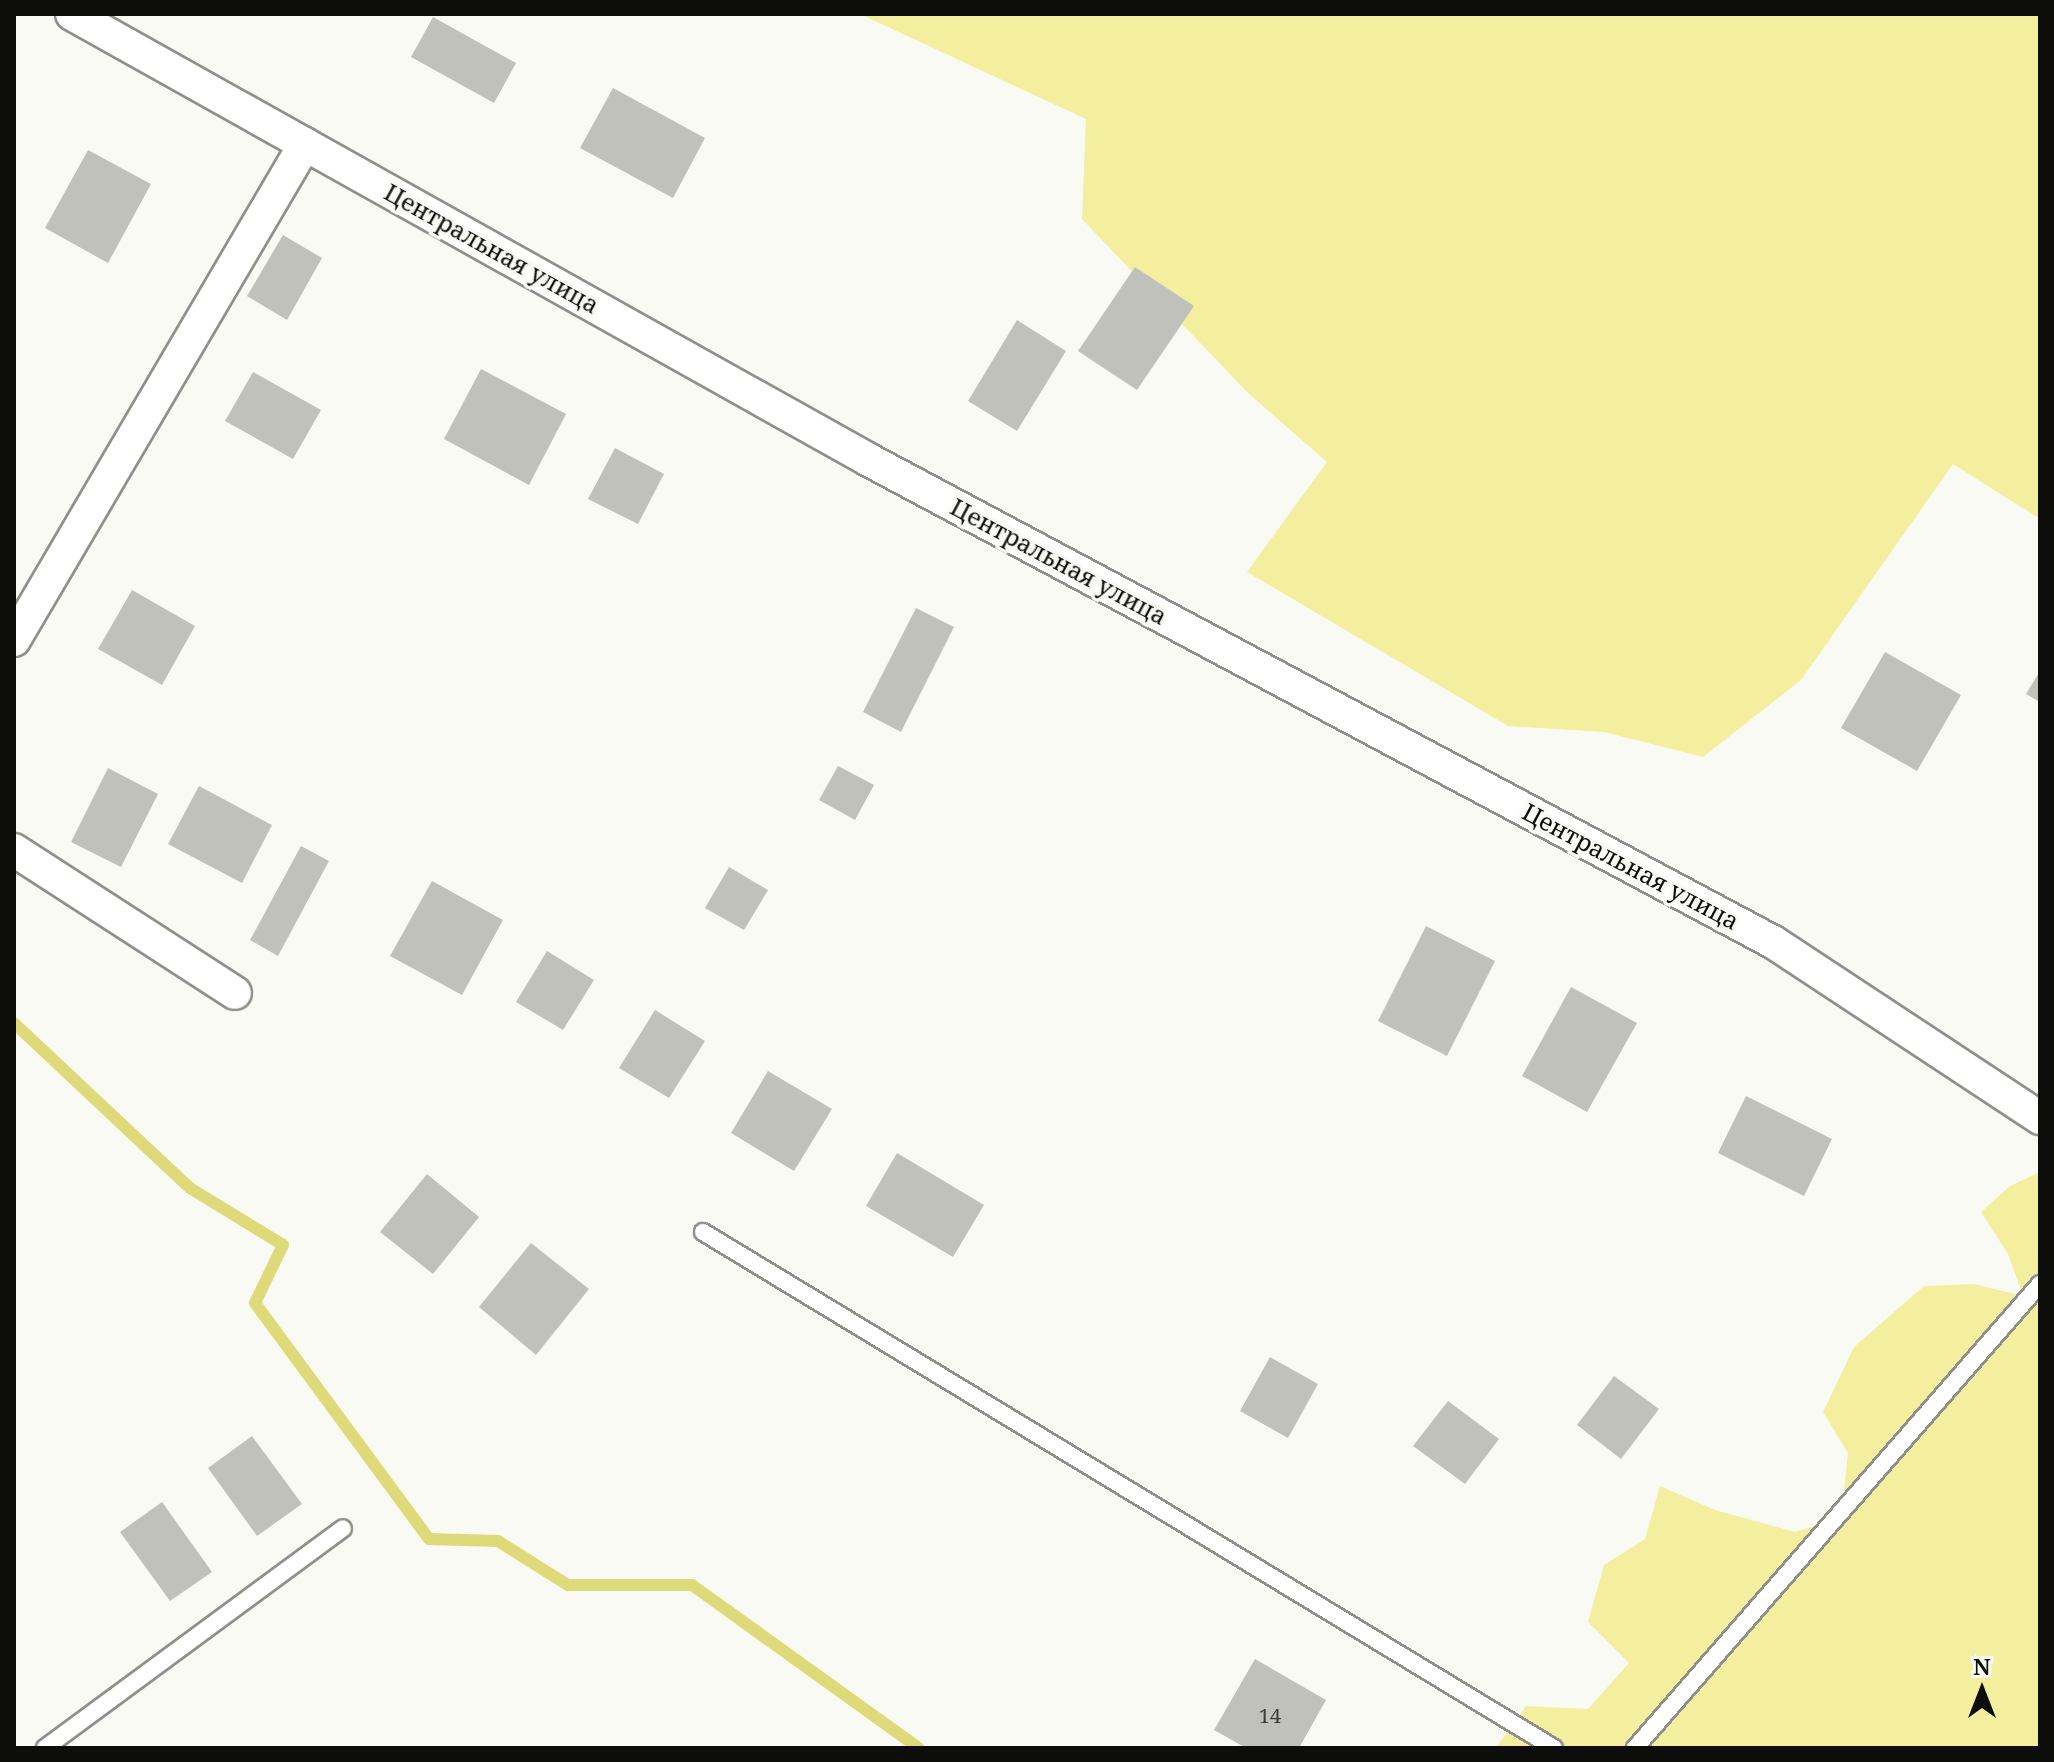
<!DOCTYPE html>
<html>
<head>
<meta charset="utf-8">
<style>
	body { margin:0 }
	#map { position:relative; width:2054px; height:1762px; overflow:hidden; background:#fafaf4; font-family:"Noto Serif",serif }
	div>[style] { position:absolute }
	.green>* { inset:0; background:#f3ef9e }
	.stream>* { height:12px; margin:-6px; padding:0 6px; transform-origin:6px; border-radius:6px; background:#dfda79 }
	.building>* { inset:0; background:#c1c1bc }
	.roads { filter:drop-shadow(2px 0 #90908a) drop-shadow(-2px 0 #90908a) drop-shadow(0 2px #90908a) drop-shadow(0 -2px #90908a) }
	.lane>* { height:16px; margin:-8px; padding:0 8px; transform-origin:8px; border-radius:8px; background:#fff }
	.street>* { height:32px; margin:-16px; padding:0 16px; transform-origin:16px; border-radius:16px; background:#fff }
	span { translate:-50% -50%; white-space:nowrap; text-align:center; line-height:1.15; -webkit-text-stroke:7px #fafaf4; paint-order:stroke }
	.number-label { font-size:20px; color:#3a3a37 }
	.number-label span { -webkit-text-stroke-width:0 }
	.street-label { font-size:24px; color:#0d0d0b }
	.frame { position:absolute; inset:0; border:16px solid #0d0d0b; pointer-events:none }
	.north { position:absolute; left:1942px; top:1650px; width:80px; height:80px; -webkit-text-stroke:6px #fafaf4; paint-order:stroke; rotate:0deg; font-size:22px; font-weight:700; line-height:32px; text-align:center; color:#0d0d0b }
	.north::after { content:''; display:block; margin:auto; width:28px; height:36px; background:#0d0d0b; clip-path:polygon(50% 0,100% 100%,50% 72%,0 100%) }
</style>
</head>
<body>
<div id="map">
	<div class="green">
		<i style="clip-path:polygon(860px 14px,2040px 14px,2040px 519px,1953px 464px,1801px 680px,1703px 757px,1604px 732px,1508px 726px,1247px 572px,1327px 462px,1247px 392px,1082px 219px,1086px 119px)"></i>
		<i style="clip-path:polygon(2040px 1172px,2040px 1746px,1496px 1748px,1526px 1706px,1588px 1709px,1629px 1663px,1588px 1622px,1604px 1565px,1645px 1539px,1660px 1486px,1715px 1510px,1795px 1532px,1841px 1518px,1848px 1453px,1823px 1412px,1854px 1347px,1924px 1286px,1974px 1284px,2023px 1296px,2008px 1254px,1981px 1212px,2010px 1186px)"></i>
	</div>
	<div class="stream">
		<i style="left:14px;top:1023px;width:241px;rotate:43.2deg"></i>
		<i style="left:190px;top:1188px;width:109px;rotate:31.5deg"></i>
		<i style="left:283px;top:1245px;width:64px;rotate:115.8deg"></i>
		<i style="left:255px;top:1303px;width:293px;rotate:53.6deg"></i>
		<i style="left:429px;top:1539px;width:69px;rotate:1.7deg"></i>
		<i style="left:498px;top:1541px;width:83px;rotate:32.2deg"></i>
		<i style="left:568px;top:1585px;width:124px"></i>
		<i style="left:692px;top:1585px;width:279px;rotate:35.7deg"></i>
	</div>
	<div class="building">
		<i style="clip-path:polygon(433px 17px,516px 63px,494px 103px,411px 57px)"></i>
		<i style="clip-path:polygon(613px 88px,705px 138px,673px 198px,580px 148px)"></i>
		<i style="clip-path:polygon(88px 150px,151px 184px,108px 263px,45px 228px)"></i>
		<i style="clip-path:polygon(283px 235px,322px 258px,287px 320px,247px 296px)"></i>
		<i style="clip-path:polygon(1135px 267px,1194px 306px,1137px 390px,1078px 351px)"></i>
		<i style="clip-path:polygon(1017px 320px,1066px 351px,1017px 431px,968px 401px)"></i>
		<i style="clip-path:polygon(481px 369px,566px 414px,529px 485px,444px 439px)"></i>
		<i style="clip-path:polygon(253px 372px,321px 410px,293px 459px,225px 421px)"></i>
		<i style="clip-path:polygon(615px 448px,664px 474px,638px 524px,588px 499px)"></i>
		<i style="clip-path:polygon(132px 590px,195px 626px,162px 685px,98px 649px)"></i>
		<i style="clip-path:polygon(916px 608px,954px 627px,901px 732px,863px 712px)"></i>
		<i style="clip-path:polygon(1885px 652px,1961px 695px,1917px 771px,1841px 728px)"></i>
		<i style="clip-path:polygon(2040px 671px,2040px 702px,2026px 694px)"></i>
		<i style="clip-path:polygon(838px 766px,874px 785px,855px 820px,819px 800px)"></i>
		<i style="clip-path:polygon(108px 768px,158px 794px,121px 867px,71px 842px)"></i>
		<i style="clip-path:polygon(199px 786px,272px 825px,242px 883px,168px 844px)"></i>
		<i style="clip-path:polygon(301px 846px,329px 861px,278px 956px,250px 940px)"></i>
		<i style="clip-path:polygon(729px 867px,768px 890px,744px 930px,705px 908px)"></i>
		<i style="clip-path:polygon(432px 881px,503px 920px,462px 995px,390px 956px)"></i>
		<i style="clip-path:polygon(1426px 926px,1495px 961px,1447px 1056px,1378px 1021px)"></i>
		<i style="clip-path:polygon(547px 951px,594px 980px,563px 1030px,516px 1002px)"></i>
		<i style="clip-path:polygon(1571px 987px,1637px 1023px,1587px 1112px,1522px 1076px)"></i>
		<i style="clip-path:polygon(655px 1010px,705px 1041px,669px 1098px,619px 1068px)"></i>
		<i style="clip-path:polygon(768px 1071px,832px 1109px,794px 1171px,731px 1133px)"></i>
		<i style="clip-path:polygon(1746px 1096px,1832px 1139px,1804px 1196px,1718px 1153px)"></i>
		<i style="clip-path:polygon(897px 1153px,984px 1205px,953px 1257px,866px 1206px)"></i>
		<i style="clip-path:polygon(427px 1174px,479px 1217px,433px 1274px,380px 1232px)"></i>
		<i style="clip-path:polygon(531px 1243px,589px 1289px,536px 1355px,479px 1307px)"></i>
		<i style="clip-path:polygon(1270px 1357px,1318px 1384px,1288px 1438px,1240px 1411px)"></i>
		<i style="clip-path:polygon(1614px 1376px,1659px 1409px,1621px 1459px,1577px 1425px)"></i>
		<i style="clip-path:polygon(1448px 1401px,1499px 1439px,1465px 1484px,1413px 1446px)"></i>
		<i style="clip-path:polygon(252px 1436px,302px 1504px,257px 1536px,208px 1468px)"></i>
		<i style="clip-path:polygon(162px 1502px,212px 1572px,170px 1601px,120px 1532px)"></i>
		<i style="clip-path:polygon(1255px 1659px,1326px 1700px,1299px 1748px,1246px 1748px,1214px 1730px)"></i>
	</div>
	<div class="roads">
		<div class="lane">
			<i style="left:703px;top:1232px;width:995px;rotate:31.23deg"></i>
			<i style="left:45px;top:1748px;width:370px;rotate:-36.4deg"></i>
			<i style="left:1635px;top:1748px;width:616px;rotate:-48.88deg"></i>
		</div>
		<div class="street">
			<i style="left:72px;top:14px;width:913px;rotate:29.23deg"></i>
			<i style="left:869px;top:460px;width:1024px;rotate:28.07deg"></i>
			<i style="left:1773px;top:942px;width:320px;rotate:33.4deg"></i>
			<i style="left:14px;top:640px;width:575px;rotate:-59.6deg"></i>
			<i style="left:14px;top:850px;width:263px;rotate:32.9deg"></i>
		</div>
	</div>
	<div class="number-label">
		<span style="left:1270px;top:1715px">14</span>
	</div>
	<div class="street-label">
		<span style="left:492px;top:248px;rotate:29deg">Центральная улица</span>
		<span style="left:1059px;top:561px;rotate:28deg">Центральная улица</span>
		<span style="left:1631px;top:866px;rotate:28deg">Центральная улица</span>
	</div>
	<div class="frame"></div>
	<div class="north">N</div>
</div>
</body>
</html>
